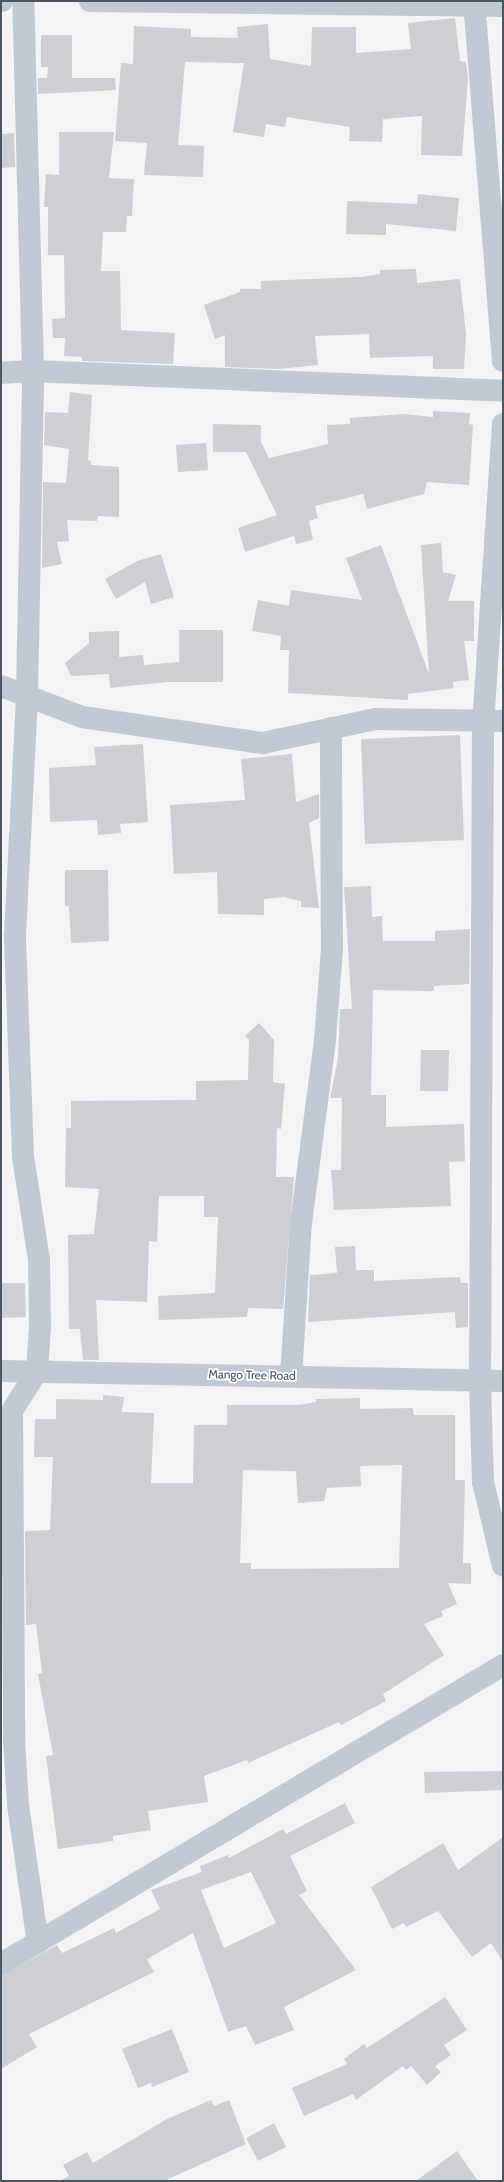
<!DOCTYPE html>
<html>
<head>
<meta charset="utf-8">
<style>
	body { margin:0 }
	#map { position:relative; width:504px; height:2182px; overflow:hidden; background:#f5f3f3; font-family:Cabin,sans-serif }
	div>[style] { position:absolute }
	.building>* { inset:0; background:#cdcfd5 }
	.minor>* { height:22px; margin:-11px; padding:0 11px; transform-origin:11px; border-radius:11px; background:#c1cad2 }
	span { translate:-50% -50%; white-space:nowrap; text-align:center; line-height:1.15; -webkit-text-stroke:3.5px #fff; paint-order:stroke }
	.street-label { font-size:12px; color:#4a5661 }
	.frame { position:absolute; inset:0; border:2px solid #4a5661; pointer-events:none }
</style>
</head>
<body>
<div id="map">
	<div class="building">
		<i style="clip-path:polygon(455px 18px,460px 61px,466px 62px,468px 78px,462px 156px,421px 155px,422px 116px,383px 119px,382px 142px,349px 141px,350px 127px,287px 117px,285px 127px,266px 124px,264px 137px,233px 132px,244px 63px,185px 62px,178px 145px,204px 146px,203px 177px,144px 175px,147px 143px,115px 141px,121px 63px,133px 64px,134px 26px,191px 29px,191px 37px,238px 38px,237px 27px,268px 24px,270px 59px,311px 66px,312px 27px,356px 27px,356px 53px,411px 49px,408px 23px)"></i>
		<i style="clip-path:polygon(41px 35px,72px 35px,72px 78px,115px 78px,116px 90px,38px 94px,38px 78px,47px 78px,48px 67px,41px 67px)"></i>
		<i style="clip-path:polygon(59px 132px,114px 132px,109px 178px,134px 179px,132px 216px,127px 216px,126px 232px,103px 232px,101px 271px,120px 271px,121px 330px,175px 333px,173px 364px,82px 361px,82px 357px,64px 356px,65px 338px,53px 338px,52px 319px,65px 318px,64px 255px,48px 255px,48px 207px,44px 207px,46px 174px,59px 175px)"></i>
		<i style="clip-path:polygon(14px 133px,15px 167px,1px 168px,1px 134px)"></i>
		<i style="clip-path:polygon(418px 194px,459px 198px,456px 231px,386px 224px,386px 235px,346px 234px,347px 201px,417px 204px)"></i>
		<i style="clip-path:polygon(416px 269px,417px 283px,460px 279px,466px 334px,464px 369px,433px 369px,433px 356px,370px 358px,369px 334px,315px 336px,318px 365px,278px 369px,225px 367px,225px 335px,215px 339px,204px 305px,240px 292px,240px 289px,261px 289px,261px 281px,361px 277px,380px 274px,380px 270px)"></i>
		<i style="clip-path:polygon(70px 392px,92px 395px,88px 460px,91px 461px,91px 465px,119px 467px,119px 517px,98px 516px,97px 521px,67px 520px,69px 541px,57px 542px,62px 564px,42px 568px,43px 482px,66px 483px,69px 449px,44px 445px,45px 412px,68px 413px)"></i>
		<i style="clip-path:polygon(433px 411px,470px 413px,469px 424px,473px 425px,469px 485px,427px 482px,424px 494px,367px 509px,363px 494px,315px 506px,318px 518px,309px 521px,313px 540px,296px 544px,294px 536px,245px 552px,238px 528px,277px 515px,246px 452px,213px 452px,213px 424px,261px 425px,261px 442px,269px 458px,328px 444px,327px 425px,350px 424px,350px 418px,404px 414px,433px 417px)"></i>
		<i style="clip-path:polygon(206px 443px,208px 470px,178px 472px,176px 445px)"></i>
		<i style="clip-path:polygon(441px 543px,443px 572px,456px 575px,448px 601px,474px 601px,474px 641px,464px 641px,469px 680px,453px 682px,454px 688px,408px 694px,408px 700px,288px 693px,289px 650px,280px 650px,281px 636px,252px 631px,258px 600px,289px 606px,291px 590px,362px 600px,346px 558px,381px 545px,429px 674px,421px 545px)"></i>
		<i style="clip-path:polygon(161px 554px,174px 597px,151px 604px,145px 582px,116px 599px,105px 579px,137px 561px)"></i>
		<i style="clip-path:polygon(179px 630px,223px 630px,223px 682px,167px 682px,110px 688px,109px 674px,71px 676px,65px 663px,89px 643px,89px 632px,119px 631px,119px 657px,143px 655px,144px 665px,179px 662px)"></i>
		<i style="clip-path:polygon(460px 735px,464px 840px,365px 844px,361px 739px)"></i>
		<i style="clip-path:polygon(143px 744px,148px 822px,120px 824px,121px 833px,98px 835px,97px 820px,50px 822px,49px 768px,96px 765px,94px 747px)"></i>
		<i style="clip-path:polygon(292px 754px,296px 802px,319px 794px,319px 818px,309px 823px,319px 908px,301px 907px,301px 901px,284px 897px,264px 899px,264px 915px,218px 914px,217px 872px,174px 874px,170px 805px,245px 800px,241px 759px)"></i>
		<i style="clip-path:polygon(65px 870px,108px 870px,109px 941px,71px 943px,69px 906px,65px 906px)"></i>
		<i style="clip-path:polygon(371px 886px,372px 917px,382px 916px,383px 941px,435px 941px,435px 931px,470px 929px,469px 984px,434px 986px,434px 991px,373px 990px,371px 1095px,386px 1095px,386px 1127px,464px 1124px,465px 1161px,449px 1162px,451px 1206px,334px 1210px,331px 1170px,341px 1170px,342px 1098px,330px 1098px,331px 1094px,338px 1058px,340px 1009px,352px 1009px,344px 887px)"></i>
		<i style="clip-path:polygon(259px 1023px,274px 1040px,273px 1082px,285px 1084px,281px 1129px,277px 1128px,276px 1177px,294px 1177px,283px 1309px,248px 1308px,247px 1317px,159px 1320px,158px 1296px,215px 1293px,218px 1217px,204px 1217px,204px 1196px,159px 1196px,157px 1242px,149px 1241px,147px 1302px,96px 1300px,99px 1360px,83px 1360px,80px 1329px,69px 1329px,68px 1235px,94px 1234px,99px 1189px,65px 1187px,66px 1128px,71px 1128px,71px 1101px,196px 1100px,196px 1081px,248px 1080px,249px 1040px,245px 1036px)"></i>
		<i style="clip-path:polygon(421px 1050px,449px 1050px,448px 1091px,420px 1091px)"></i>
		<i style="clip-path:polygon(355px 1246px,356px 1270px,374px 1270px,374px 1281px,460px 1277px,461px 1283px,468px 1283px,468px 1327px,456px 1328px,455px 1312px,308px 1322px,310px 1275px,337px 1273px,335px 1247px)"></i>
		<i style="clip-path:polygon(1px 1283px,25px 1283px,26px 1317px,1px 1318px)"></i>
		<i style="clip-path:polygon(evenodd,103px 1395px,124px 1397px,122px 1412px,154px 1413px,151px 1483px,193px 1483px,194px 1425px,227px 1425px,227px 1405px,299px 1405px,316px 1402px,316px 1399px,360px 1398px,360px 1409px,413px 1408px,414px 1415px,455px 1415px,455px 1480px,465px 1480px,463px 1563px,471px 1563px,471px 1584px,448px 1583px,457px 1604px,441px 1611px,443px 1616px,424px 1624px,444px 1655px,383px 1694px,386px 1701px,341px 1725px,339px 1722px,248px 1763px,247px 1760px,204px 1776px,208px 1802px,148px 1811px,151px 1830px,113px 1836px,113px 1841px,58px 1849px,46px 1756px,53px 1755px,38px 1674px,42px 1673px,36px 1624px,26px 1625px,25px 1531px,50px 1530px,53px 1457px,34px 1457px,35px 1419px,56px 1419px,56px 1399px,103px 1400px,103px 1395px,402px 1465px,399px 1568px,251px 1569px,251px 1563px,240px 1563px,243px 1470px,296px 1471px,298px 1503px,324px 1501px,327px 1488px,361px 1486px,360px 1466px,402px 1465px)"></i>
		<i style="clip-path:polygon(503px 1771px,503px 1790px,425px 1793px,424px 1772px)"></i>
		<i style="clip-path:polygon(evenodd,345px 1803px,355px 1823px,290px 1856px,307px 1891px,299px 1895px,356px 1970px,284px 2007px,294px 2030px,255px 2045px,246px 2026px,228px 2032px,193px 1933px,147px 1959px,154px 1972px,29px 2034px,37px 2047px,1px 2069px,1px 1976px,57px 1945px,62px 1953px,114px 1928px,116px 1933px,160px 1909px,151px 1890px,202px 1872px,200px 1866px,228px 1855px,229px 1858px,283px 1829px,286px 1834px,345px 1803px,251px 1872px,276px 1923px,224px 1948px,201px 1890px,251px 1872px)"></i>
		<i style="clip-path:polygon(503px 1837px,503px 1962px,491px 1943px,472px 1957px,438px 1911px,406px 1927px,404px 1923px,392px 1929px,371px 1887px,443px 1843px,458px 1870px)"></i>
		<i style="clip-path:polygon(445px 1997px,467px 2030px,444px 2045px,451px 2055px,435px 2066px,441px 2072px,427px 2085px,411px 2066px,406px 2070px,403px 2066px,356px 2100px,353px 2094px,304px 2116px,292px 2088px,347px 2064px,344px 2059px,364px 2044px,367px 2048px)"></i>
		<i style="clip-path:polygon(172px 2029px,189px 2072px,152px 2087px,151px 2083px,138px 2088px,122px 2049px)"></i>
		<i style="clip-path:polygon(211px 2100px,214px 2106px,229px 2100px,246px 2144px,164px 2181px,60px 2181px,69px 2176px,63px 2165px,87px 2152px,93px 2163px,167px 2119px)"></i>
		<i style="clip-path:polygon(274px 2123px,286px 2147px,258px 2161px,246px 2138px)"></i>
		<i style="clip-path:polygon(457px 2151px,478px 2181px,416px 2181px)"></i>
	</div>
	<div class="minor">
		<i style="left:1px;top:1px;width:1px"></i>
		<i style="left:90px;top:1px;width:413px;rotate:0.7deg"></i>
		<i style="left:474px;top:1px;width:361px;rotate:85.4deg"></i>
		<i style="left:1px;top:373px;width:32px;rotate:-4deg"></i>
		<i style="left:33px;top:371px;width:470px;rotate:2.4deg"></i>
		<i style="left:503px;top:424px;width:299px;rotate:93.8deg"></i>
		<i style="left:483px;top:722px;width:660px;rotate:90.26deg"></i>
		<i style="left:480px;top:1382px;width:100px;rotate:88.3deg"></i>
		<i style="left:483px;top:1482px;width:86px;rotate:76.6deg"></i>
		<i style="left:1px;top:686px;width:87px;rotate:20.9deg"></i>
		<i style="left:82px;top:717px;width:183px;rotate:8.2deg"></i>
		<i style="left:263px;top:743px;width:115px;rotate:-12.1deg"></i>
		<i style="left:375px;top:719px;width:128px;rotate:0.9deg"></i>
		<i style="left:1px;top:1371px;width:502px;rotate:1.14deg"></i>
		<i style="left:291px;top:1376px;width:153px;rotate:-86.3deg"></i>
		<i style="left:301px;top:1223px;width:185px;rotate:-82.5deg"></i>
		<i style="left:325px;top:1040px;width:91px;rotate:-85.6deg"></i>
		<i style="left:332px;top:949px;width:221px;rotate:-90.3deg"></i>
		<i style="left:12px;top:1417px;width:323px;rotate:89.6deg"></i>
		<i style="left:14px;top:1740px;width:65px;rotate:86.5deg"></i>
		<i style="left:18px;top:1805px;width:139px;rotate:81.8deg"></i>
		<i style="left:1px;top:1429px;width:68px;rotate:-58.2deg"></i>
		<i style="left:37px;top:1371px;width:43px;rotate:-86deg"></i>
		<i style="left:40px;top:1328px;width:68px;rotate:-90.8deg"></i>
		<i style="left:39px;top:1260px;width:104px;rotate:-98.8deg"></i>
		<i style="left:23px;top:1157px;width:222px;rotate:-92.1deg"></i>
		<i style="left:15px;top:935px;width:239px;rotate:-87.1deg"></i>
		<i style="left:27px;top:696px;width:325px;rotate:-88.9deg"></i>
		<i style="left:33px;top:371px;width:370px;rotate:-91.5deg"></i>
		<i style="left:1px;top:1964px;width:584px;rotate:-30.78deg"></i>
	</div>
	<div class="street-label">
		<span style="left:252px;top:1375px;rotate:1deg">Mango Tree Road</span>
	</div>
	<div class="frame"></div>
</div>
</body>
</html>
